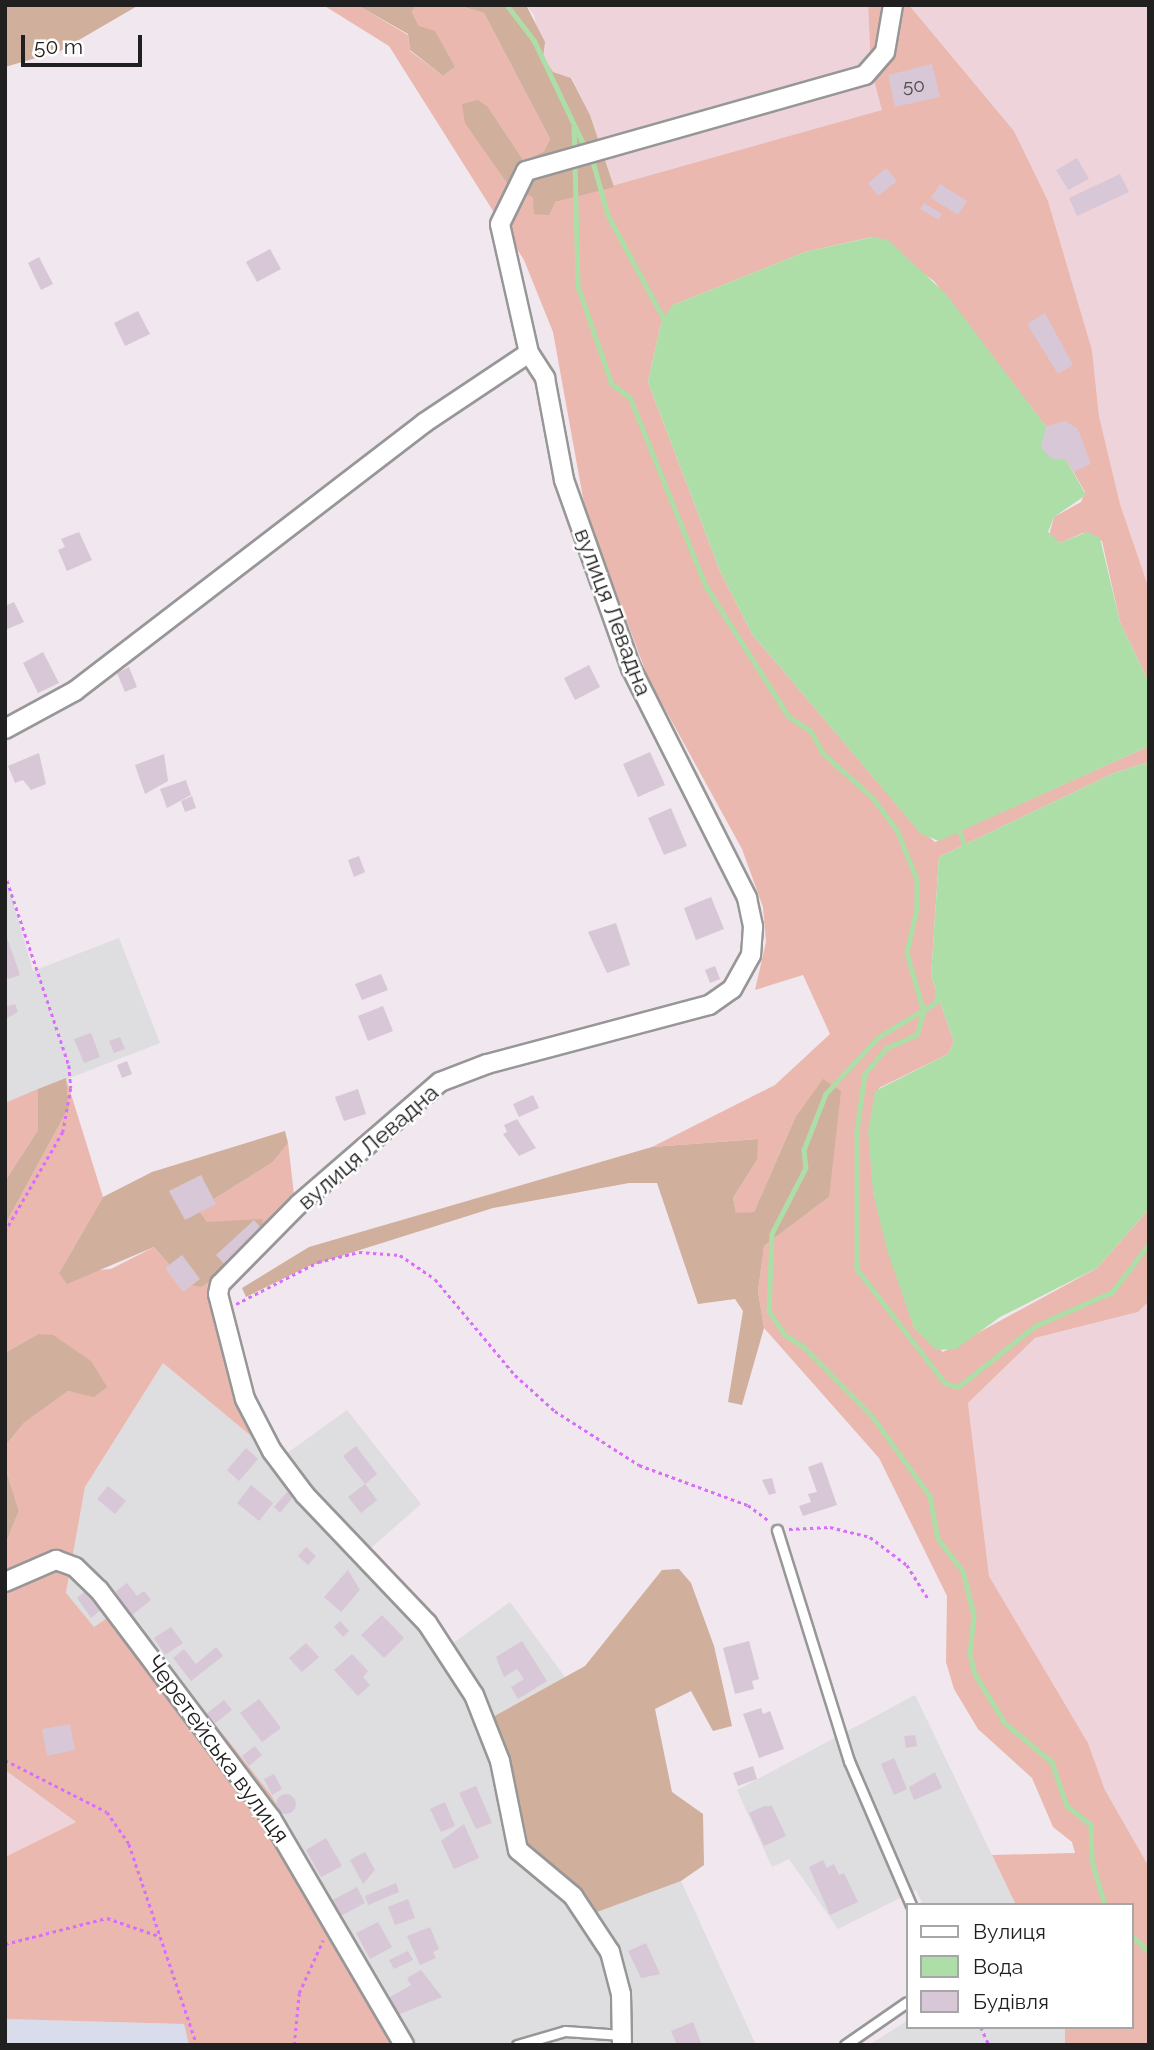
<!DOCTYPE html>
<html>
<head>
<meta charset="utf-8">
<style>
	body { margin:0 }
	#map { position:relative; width:1154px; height:2050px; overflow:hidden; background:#f1e7ee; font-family:Raleway,sans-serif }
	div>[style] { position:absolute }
	.residential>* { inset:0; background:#dedddf }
	.industrial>* { inset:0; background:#d9dcea }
	.farmland>* { inset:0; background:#efd3db }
	.grass>* { inset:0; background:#eab8ae }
	.forest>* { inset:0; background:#d0af9c }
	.water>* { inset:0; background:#aedea8 }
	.stream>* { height:4.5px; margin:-2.25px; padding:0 2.25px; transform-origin:2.25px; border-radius:2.25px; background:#aedea8 }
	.building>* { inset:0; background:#d8c7d6 }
	.round { border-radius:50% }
	.path>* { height:2.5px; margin-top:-1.25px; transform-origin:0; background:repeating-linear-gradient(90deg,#d86ffa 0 3.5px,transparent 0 7px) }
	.roads { filter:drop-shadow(2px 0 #979797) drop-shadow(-2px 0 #979797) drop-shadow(0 2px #979797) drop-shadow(0 -2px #979797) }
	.lane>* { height:9px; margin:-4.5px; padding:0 4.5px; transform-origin:4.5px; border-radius:4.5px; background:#fff }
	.street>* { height:18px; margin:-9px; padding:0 9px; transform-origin:9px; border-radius:9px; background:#fff }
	span { translate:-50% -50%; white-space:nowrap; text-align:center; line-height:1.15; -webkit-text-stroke:5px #fff; paint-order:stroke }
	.number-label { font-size:19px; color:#4e4a4e }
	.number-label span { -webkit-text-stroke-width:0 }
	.street-label { font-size:23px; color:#202020 }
	.frame { position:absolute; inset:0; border:7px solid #202020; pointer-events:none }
	.legend { position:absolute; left:906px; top:1903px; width:228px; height:126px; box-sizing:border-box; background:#fff; border:2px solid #a6a6a6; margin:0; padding:9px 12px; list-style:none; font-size:21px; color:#202020 }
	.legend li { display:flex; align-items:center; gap:14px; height:35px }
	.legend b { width:35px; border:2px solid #a6a6a6 }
	.scale { position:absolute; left:21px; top:35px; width:121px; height:32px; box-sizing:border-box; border:4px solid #202020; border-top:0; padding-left:9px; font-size:21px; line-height:24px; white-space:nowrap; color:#202020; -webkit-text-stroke:5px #fff; paint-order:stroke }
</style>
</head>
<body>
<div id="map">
	<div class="residential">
		<i style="clip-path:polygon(5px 874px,33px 971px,119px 938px,160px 1043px,5px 1103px)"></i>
		<i style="clip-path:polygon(163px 1363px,279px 1459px,347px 1410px,421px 1504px,363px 1555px,445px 1649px,510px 1602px,565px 1677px,489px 1719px,596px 1912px,681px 1881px,756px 2045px,410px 2045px,122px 1608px,94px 1627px,66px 1594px,85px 1487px)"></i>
		<i style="clip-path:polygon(915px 1695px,1016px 1905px,923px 1905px,916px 1890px,838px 1929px,789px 1859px,772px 1867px,737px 1790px)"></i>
		<i style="clip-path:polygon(907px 2021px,907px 2027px,1065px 2027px,1065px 2045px,869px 2045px)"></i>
	</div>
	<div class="industrial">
		<i style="clip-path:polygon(5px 2019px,184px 2024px,189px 2045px,5px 2045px)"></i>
	</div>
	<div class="farmland">
		<i style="clip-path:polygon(526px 5px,868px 5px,871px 69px,883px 110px,614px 187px,590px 115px,572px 78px,553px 72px,543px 57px,534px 15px)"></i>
		<i style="clip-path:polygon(909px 5px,1149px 5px,1149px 589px,1120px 504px,1099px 416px,1092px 350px,1048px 201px,1014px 131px)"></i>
		<i style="clip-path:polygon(1149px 1301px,1149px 1867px,1105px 1790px,1088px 1743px,989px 1576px,968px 1403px,1035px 1338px,1138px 1312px)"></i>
		<i style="clip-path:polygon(5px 1770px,76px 1822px,5px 1857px)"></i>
	</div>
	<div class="grass">
		<i style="clip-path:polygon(323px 5px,357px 5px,408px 35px,410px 51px,443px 76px,455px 67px,419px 26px,412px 12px,416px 5px,457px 5px,484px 13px,550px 139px,544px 151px,524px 161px,488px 107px,507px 183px,533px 198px,555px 202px,882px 110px,871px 69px,868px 5px,909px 5px,1014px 131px,1048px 201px,1092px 350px,1099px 416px,1120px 504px,1149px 589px,1149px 683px,1120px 622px,1102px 541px,1083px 533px,1060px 543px,1049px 535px,1054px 517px,1081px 502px,1085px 492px,1051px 433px,934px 281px,872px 237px,805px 252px,673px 305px,661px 324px,648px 382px,720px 571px,752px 634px,913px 824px,935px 842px,1149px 746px,1149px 762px,1114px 773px,939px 857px,931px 976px,954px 1042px,948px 1054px,879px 1088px,873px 1192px,914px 1328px,943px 1352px,1097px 1268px,1149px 1209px,1149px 1301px,1138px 1312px,1035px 1338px,968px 1403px,989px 1576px,1088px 1743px,1105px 1790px,1149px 1867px,1149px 2045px,1065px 2045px,1065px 2027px,1131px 2027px,1131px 1905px,1016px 1905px,992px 1855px,1075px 1853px,1072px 1842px,1053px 1827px,1032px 1778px,978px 1729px,954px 1689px,946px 1662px,947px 1596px,879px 1458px,764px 1328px,758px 1291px,764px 1246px,829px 1197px,795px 1118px,754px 1212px,736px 1214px,733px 1198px,757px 1160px,757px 1139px,652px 1147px,775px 1085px,830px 1034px,803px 975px,755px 990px,766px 942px,763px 907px,742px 849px,648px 678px,585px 509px,553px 332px,524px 260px,389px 46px)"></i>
		<i style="clip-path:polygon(66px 1078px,103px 1197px,59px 1273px,111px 1269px,154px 1247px,186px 1284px,207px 1222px,198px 1209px,273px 1162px,288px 1143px,295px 1203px,222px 1289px,221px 1316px,279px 1459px,163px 1363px,85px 1487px,66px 1593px,94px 1627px,123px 1607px,271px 1795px,410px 2045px,189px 2045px,184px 2024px,5px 2019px,5px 1857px,76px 1822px,5px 1770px,5px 1545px,19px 1511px,5px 1467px,5px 1446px,24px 1423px,68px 1391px,94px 1396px,38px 1334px,5px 1353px,5px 1225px,69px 1107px)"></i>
		<i style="clip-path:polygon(38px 1089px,38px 1130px,5px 1181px,5px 1103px)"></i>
	</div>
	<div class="forest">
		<i style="clip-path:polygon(5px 5px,139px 5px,60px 51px,5px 67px)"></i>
		<i style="clip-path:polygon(357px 5px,416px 5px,412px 12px,419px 26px,435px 31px,455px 67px,443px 76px,410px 50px,408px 34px)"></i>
		<i style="clip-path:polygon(457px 5px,526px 5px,545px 42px,543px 57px,553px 72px,571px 78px,590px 115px,614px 187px,555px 202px,549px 215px,534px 214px,533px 198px,507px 183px,465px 123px,462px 104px,478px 100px,488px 107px,524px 161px,544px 151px,550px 139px,484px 13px)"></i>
		<i style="clip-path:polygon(66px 1078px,69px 1107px,5px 1225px,5px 1181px,38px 1130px,38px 1089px)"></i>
		<i style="clip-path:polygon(823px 1079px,841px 1091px,829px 1197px,764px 1246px,758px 1291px,764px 1328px,742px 1405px,728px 1402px,743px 1311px,735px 1299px,698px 1304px,657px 1183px,629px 1183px,493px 1208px,309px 1266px,246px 1297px,242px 1288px,309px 1247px,652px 1147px,758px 1139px,757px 1160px,733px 1198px,736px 1213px,754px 1212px,795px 1118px)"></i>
		<i style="clip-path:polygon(285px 1131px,288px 1143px,273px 1162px,198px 1209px,207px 1222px,262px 1219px,267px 1236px,250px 1256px,201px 1287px,186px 1284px,154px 1247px,67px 1284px,59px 1273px,103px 1197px,152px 1172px)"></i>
		<i style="clip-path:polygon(38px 1334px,53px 1335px,91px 1361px,107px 1387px,94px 1397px,68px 1391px,24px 1423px,5px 1446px,5px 1353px)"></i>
		<i style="clip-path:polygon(5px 1467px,19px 1511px,5px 1545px)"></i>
		<i style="clip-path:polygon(679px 1569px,691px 1583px,714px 1646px,732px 1726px,713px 1731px,691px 1691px,655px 1709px,672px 1792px,703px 1814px,704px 1865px,681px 1881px,597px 1912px,537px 1866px,518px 1839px,489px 1719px,585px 1666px,662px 1570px)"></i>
	</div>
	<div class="water">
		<i style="clip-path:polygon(873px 237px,888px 240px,946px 294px,1051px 433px,1086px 495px,1054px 517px,1048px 532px,1060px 543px,1087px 532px,1100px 538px,1120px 622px,1149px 683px,1149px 746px,939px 841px,921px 834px,752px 634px,720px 571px,648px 382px,662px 319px,673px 305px,805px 252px)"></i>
		<i style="clip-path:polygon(1149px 762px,1149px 1209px,1097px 1268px,1000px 1317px,956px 1349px,936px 1350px,914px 1328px,887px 1250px,873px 1192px,868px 1131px,875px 1091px,948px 1054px,954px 1042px,931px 976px,939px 857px,1114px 773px)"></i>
	</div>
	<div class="stream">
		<i style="left:507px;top:5px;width:44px;rotate:52.4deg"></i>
		<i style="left:534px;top:40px;width:123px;rotate:64.5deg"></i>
		<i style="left:574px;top:127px;width:26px;rotate:88deg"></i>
		<i style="left:592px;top:158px;width:59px;rotate:74.3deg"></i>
		<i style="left:608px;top:215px;width:120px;rotate:61.7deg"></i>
		<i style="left:575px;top:162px;width:124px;rotate:88.6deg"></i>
		<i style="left:578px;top:286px;width:104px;rotate:70.9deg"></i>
		<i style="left:612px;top:384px;width:22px;rotate:36deg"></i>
		<i style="left:630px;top:397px;width:204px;rotate:68.1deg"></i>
		<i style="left:706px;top:586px;width:155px;rotate:57.6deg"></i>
		<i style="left:789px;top:717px;width:26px;rotate:32deg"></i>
		<i style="left:811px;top:731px;width:26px;rotate:61deg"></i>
		<i style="left:824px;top:754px;width:66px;rotate:41.9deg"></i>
		<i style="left:873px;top:798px;width:40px;rotate:53deg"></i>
		<i style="left:897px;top:830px;width:53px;rotate:67.8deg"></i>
		<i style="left:917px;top:879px;width:30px;rotate:90deg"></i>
		<i style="left:917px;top:909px;width:45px;rotate:102.8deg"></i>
		<i style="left:907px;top:953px;width:61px;rotate:73.9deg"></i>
		<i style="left:924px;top:1012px;width:24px;rotate:107deg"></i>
		<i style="left:917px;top:1035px;width:34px;rotate:156deg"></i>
		<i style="left:886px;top:1049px;width:33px;rotate:130deg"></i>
		<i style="left:865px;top:1074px;width:58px;rotate:98deg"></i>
		<i style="left:857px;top:1131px;width:138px;rotate:90deg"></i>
		<i style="left:857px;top:1269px;width:144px;rotate:52.3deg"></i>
		<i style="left:945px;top:1383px;width:14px;rotate:17deg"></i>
		<i style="left:958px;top:1387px;width:98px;rotate:-38.4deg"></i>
		<i style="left:1035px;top:1326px;width:84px;rotate:-23.8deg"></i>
		<i style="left:1112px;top:1292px;width:61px;rotate:-52.4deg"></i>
		<i style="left:958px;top:828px;width:18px;rotate:68deg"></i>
		<i style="left:939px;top:991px;width:12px;rotate:104deg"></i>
		<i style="left:936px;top:1003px;width:68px;rotate:148.9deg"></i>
		<i style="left:878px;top:1038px;width:76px;rotate:132.9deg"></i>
		<i style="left:826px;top:1094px;width:60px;rotate:111.4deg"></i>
		<i style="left:804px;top:1150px;width:18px;rotate:84deg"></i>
		<i style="left:806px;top:1168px;width:74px;rotate:117.3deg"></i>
		<i style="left:772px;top:1234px;width:77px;rotate:92.2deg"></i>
		<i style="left:769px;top:1311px;width:29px;rotate:56deg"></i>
		<i style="left:785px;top:1335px;width:22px;rotate:32deg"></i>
		<i style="left:804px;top:1347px;width:97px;rotate:45.4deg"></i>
		<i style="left:872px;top:1416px;width:99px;rotate:54.1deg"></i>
		<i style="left:930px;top:1496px;width:44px;rotate:79.5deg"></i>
		<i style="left:938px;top:1539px;width:41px;rotate:52deg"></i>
		<i style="left:963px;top:1571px;width:45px;rotate:76deg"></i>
		<i style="left:974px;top:1615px;width:39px;rotate:96deg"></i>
		<i style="left:970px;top:1654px;width:21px;rotate:76deg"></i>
		<i style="left:975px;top:1674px;width:57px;rotate:58.5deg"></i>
		<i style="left:1005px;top:1723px;width:61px;rotate:39.7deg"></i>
		<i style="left:1052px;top:1762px;width:46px;rotate:71.2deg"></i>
		<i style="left:1067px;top:1806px;width:31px;rotate:38deg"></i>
		<i style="left:1091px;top:1825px;width:36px;rotate:88deg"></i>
		<i style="left:1092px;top:1861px;width:46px;rotate:73.5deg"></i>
		<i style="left:1131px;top:1935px;width:24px;rotate:42deg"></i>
	</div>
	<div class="building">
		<i style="clip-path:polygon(932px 64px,940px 97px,895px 107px,888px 75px)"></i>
		<i style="clip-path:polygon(1077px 158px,1089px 179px,1068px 190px,1056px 170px)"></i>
		<i style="clip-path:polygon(886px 168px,897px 181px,878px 196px,868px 183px)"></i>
		<i style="clip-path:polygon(1120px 174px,1129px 192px,1077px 216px,1069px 198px)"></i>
		<i style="clip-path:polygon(940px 184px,967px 201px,958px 215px,931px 198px)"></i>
		<i style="clip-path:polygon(924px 203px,942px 214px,939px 220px,920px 209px)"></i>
		<i style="clip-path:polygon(270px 249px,281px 269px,257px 282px,246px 262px)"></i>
		<i style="clip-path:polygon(39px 257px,53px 284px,41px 290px,28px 263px)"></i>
		<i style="clip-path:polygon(138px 311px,150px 334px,125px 346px,114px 323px)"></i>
		<i style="clip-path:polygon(1045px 313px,1073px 365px,1058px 374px,1027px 324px)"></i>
		<i style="clip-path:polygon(1066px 421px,1078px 429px,1091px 464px,1074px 472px,1068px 460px,1050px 458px,1041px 447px,1046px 426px)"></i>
		<i style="clip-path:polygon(79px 532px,92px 560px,67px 571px,58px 550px,65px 547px,61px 539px)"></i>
		<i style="clip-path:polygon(14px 602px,24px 622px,5px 630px,5px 606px)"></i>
		<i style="clip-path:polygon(43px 652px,59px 683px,38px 693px,23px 663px)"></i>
		<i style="clip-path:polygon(589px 665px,600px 687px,575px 700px,564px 678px)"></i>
		<i style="clip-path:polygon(129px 667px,137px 687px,125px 692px,117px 673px)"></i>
		<i style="clip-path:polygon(650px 752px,665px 785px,638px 797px,623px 764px)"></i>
		<i style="clip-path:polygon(39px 753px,46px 784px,31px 790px,23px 780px,15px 783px,8px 766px)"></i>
		<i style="clip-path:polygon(164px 754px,168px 781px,145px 794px,135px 765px)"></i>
		<i style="clip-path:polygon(186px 780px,191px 795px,167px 808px,160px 789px)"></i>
		<i style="clip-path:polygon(192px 796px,196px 808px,185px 812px,181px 801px)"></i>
		<i style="clip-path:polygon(671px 808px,687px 846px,664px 855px,648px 818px)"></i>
		<i style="clip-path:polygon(359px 856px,365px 872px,354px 877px,348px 860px)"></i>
		<i style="clip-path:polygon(711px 897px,724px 929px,696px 940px,684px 908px)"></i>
		<i style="clip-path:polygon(616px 923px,630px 965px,607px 973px,588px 932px)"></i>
		<i style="clip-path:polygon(6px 935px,20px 975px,8px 979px,5px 972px)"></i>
		<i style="clip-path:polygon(715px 966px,720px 979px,710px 983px,705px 970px)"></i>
		<i style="clip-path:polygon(381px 974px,388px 990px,362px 1000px,355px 984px)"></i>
		<i style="clip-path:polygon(15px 1004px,18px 1012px,5px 1019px,5px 1007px)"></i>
		<i style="clip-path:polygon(383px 1006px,393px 1031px,368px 1041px,358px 1016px)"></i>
		<i style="clip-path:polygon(91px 1033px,100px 1057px,84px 1063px,74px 1039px)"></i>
		<i style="clip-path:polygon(120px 1037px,125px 1049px,114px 1053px,109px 1041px)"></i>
		<i style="clip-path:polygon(127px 1061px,132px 1074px,122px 1078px,117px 1065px)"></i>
		<i style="clip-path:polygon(358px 1089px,366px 1114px,344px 1121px,335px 1097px)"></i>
		<i style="clip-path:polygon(533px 1095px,539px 1108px,519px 1117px,513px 1104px)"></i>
		<i style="clip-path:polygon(517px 1119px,536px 1148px,519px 1156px,503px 1134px,507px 1132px,504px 1125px)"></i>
		<i style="clip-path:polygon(201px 1175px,216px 1204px,185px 1220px,169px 1191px)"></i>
		<i style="clip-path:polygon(254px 1220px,263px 1230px,226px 1266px,216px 1255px)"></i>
		<i style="clip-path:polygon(182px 1255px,200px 1279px,183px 1292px,165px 1268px)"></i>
		<i style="clip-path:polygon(356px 1446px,377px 1474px,365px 1484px,343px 1456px)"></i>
		<i style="clip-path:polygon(246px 1448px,258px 1459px,239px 1481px,227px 1470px)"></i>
		<i style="clip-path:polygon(822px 1462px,837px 1505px,803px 1516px,799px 1506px,811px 1502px,808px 1494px,817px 1492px,808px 1467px)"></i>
		<i style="clip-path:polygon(772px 1478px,776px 1493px,769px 1495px,762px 1480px)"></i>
		<i style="clip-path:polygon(365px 1484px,377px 1500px,361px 1513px,348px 1497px)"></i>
		<i style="clip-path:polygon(251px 1485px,273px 1503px,259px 1521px,237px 1503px)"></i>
		<i style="clip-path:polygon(108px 1486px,126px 1501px,115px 1514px,97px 1499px)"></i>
		<i style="clip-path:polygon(287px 1492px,293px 1497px,280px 1513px,274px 1507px)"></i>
		<i style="clip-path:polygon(306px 1547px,316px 1556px,308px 1565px,298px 1556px)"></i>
		<i style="clip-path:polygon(348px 1570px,360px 1590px,341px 1612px,324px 1597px)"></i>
		<i style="clip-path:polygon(127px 1583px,137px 1596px,144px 1591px,151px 1600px,132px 1615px,115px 1592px)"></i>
		<i style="clip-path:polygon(87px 1590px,102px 1609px,91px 1618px,77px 1598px)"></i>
		<i style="clip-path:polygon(382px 1615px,404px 1638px,384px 1658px,361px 1635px)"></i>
		<i style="clip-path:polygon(340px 1621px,349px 1631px,343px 1637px,334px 1627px)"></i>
		<i style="clip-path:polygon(171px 1627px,183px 1643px,165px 1655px,154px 1638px)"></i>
		<i style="clip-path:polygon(522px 1641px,547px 1681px,518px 1699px,511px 1687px,524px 1679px,517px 1669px,504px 1677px,496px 1657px)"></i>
		<i style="clip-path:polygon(749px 1641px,759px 1679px,752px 1681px,754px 1689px,735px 1694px,723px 1648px)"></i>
		<i style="clip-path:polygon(306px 1643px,319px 1657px,302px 1672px,289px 1658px)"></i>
		<i style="clip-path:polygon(216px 1647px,223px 1656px,191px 1681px,173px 1658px,184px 1649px,196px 1664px)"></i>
		<i style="clip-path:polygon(352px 1654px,368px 1671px,363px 1677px,370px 1685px,358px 1696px,334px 1670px)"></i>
		<i style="clip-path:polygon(259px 1699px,281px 1728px,262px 1742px,240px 1713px)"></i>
		<i style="clip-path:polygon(224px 1700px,232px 1710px,214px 1724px,206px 1714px)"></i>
		<i style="clip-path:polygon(761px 1708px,763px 1714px,770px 1711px,784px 1749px,759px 1758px,743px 1714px)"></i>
		<i style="clip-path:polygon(70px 1724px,75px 1750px,47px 1756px,42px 1729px)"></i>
		<i style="clip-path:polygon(915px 1735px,917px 1746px,906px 1748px,904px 1736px)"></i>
		<i style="clip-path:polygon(255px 1746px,262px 1755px,249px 1766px,242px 1756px)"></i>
		<i style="clip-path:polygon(894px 1758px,907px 1789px,894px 1795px,881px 1764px)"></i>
		<i style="clip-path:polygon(753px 1766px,757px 1779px,738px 1786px,733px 1773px)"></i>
		<i style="clip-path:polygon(935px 1772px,942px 1788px,914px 1800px,909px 1787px)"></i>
		<i style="clip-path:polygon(274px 1774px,282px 1789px,272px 1795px,264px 1779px)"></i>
		<i style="clip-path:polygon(476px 1786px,492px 1823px,476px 1829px,459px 1793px)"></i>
		<i class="round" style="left:276px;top:1794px;width:20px;height:20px"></i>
		<i style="clip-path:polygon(445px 1802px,455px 1826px,441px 1832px,430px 1809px)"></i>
		<i style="clip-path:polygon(764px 1806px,772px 1806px,786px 1836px,764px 1846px,749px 1813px)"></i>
		<i style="clip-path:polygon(464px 1824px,479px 1858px,454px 1869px,441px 1841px)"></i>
		<i style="clip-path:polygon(326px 1838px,342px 1866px,321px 1877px,306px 1850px)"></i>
		<i style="clip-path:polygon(365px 1852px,375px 1870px,363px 1884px,350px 1860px)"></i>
		<i style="clip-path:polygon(823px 1860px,827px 1868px,834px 1864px,839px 1875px,844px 1873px,858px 1902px,830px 1915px,809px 1867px)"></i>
		<i style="clip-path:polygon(396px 1883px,399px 1892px,368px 1905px,365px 1896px)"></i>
		<i style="clip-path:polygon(357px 1887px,365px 1903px,339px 1917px,331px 1901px)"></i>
		<i style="clip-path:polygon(408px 1899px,415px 1918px,395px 1925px,388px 1907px)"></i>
		<i style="clip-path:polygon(378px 1922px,392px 1947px,370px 1959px,356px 1933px)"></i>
		<i style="clip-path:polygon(430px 1927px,439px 1949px,433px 1952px,436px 1958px,420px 1965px,407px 1936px)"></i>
		<i style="clip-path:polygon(646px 1943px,660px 1974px,641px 1978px,628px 1951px)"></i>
		<i style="clip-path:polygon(408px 1951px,413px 1960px,394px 1969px,389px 1960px)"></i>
		<i style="clip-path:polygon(421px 1970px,442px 1997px,397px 2015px,387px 1999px,411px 1985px,407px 1978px)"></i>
		<i style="clip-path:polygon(693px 2022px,702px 2045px,677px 2045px,671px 2031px)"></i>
	</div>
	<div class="path">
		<i style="left:5px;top:874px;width:201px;rotate:71.5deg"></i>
		<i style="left:69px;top:1065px;width:23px;rotate:85deg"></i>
		<i style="left:71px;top:1088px;width:45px;rotate:100.3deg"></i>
		<i style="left:63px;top:1132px;width:116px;rotate:120.1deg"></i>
		<i style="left:236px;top:1304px;width:92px;rotate:-27.1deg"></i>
		<i style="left:318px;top:1262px;width:42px;rotate:-13.7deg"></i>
		<i style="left:359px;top:1252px;width:41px;rotate:4.2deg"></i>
		<i style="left:400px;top:1255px;width:42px;rotate:34.4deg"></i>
		<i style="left:435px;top:1279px;width:125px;rotate:50.2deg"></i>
		<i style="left:515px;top:1375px;width:54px;rotate:42deg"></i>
		<i style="left:555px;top:1411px;width:100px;rotate:32.7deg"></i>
		<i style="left:639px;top:1465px;width:116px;rotate:20.2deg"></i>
		<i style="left:748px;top:1505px;width:26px;rotate:37deg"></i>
		<i style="left:789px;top:1529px;width:41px;rotate:-2.8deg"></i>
		<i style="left:830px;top:1527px;width:41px;rotate:14deg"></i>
		<i style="left:870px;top:1537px;width:46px;rotate:37.1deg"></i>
		<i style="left:907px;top:1565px;width:41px;rotate:57.8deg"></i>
		<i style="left:5px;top:1760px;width:114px;rotate:27deg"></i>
		<i style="left:107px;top:1812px;width:39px;rotate:55deg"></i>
		<i style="left:129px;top:1844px;width:212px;rotate:71.3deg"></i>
		<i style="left:5px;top:1944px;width:105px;rotate:-14.3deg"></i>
		<i style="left:107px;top:1918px;width:55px;rotate:19.1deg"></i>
		<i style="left:981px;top:2027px;width:20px;rotate:66deg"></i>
		<i style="left:294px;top:2045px;width:52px;rotate:-84.5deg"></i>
		<i style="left:299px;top:1993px;width:58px;rotate:-65.6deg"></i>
	</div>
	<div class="roads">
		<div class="lane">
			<i style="left:777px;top:1530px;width:242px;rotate:72.7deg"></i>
			<i style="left:849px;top:1761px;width:157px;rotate:66.7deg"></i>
			<i style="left:517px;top:2045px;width:50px;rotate:-16.3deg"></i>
			<i style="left:565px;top:2031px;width:57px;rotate:4deg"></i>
			<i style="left:845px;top:2045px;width:75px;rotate:-34.7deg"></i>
		</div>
		<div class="street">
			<i style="left:529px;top:353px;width:30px;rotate:57deg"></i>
			<i style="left:545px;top:378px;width:104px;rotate:79.4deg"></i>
			<i style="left:564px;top:480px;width:200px;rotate:70.4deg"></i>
			<i style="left:631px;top:668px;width:258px;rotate:63.2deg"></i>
			<i style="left:747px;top:898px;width:30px;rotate:78deg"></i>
			<i style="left:753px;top:927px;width:28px;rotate:94deg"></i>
			<i style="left:751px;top:955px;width:39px;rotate:119deg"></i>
			<i style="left:732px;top:989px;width:28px;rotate:145deg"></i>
			<i style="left:709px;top:1005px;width:230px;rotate:165.1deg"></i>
			<i style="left:487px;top:1064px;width:50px;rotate:159deg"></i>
			<i style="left:440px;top:1082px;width:186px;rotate:139.1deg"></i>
			<i style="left:299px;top:1204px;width:112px;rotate:134.6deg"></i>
			<i style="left:220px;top:1284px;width:10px;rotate:101deg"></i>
			<i style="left:218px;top:1294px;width:108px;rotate:75.6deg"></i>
			<i style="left:245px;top:1399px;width:59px;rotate:62.6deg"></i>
			<i style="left:272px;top:1451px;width:55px;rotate:53.1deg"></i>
			<i style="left:305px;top:1495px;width:177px;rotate:46.4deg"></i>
			<i style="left:427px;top:1623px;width:86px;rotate:56.9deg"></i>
			<i style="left:474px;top:1695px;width:71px;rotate:68.5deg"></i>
			<i style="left:500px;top:1761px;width:91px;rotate:78.6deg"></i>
			<i style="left:518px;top:1850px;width:72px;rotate:39.9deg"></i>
			<i style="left:573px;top:1896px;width:67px;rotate:56.5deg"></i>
			<i style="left:610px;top:1952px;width:43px;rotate:75.3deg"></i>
			<i style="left:621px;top:1994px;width:51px;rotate:88.9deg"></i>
			<i style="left:5px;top:729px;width:80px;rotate:-28.5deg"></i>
			<i style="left:75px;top:691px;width:440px;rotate:-37.5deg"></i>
			<i style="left:424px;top:423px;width:126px;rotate:-33.7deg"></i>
			<i style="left:529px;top:353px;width:132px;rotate:-102.7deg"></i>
			<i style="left:500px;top:224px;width:59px;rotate:-63.9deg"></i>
			<i style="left:526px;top:171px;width:352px;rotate:-15.8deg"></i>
			<i style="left:865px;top:75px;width:30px;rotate:-49deg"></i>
			<i style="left:885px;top:52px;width:48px;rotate:-80.3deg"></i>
			<i style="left:5px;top:1582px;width:56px;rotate:-23.3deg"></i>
			<i style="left:56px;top:1560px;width:20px;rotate:20deg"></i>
			<i style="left:75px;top:1567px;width:33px;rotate:44deg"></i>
			<i style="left:99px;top:1590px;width:286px;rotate:53deg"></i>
			<i style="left:271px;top:1818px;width:263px;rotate:59.6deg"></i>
		</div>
	</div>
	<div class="number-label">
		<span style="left:914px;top:86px">50</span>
	</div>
	<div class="street-label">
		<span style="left:613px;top:612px;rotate:69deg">вулиця Левадна</span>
		<span style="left:368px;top:1147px;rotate:-41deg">вулиця Левадна</span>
		<span style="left:218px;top:1749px;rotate:54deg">Черетейська вулиця</span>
	</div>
	<div class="frame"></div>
	<ul class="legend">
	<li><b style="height:9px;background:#fff"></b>Вулиця</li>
	<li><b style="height:19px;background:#aedea8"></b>Вода</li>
	<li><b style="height:19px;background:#d8c7d6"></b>Будівля</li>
	</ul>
	<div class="scale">50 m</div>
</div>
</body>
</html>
